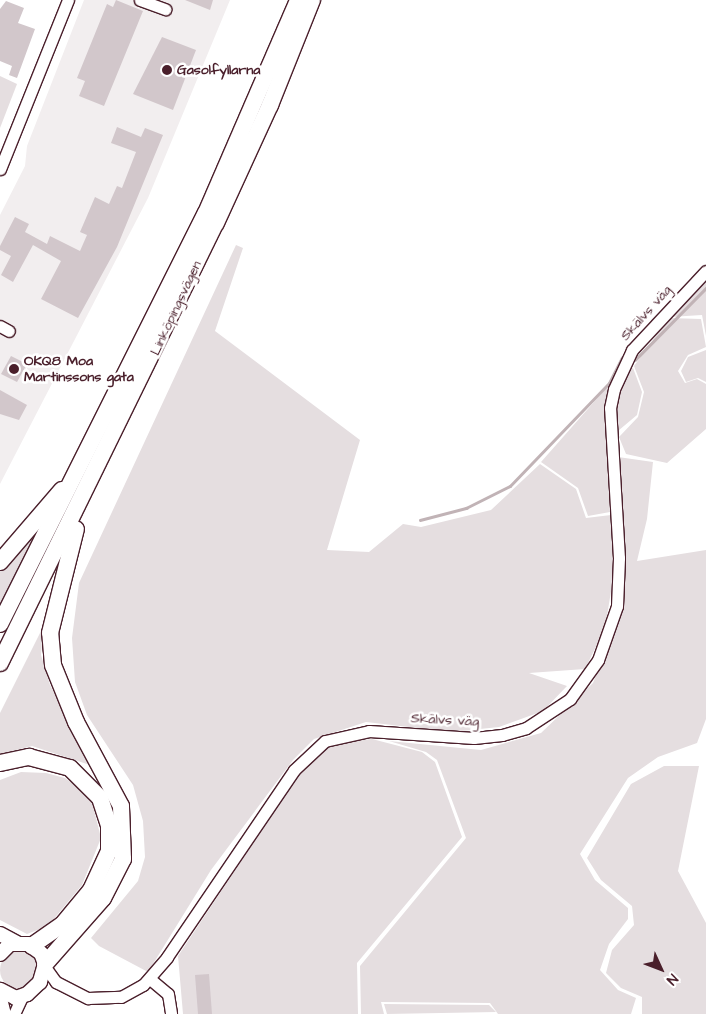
<!DOCTYPE html>
<html>
<head>
<meta charset="utf-8">
<style>
	body { margin:0 }
	#map { position:relative; width:706px; height:1014px; overflow:hidden; background:#fff; font-family:"Architects Daughter",sans-serif }
	div>[style] { position:absolute }
	.built>* { inset:0; background:#f2eeef }
	.green>* { inset:0; background:#e5dee0 }
	.round { border-radius:50% }
	.stream>* { height:2.5px; margin:-1.25px; padding:0 1.25px; transform-origin:1.25px; border-radius:1.25px; background:#c1b3b6 }
	.building>* { inset:0; background:#d2c7cb }
	.roads { filter:drop-shadow(1px 0 #4a1f2b) drop-shadow(-1px 0 #4a1f2b) drop-shadow(0 1px #4a1f2b) drop-shadow(0 -1px #4a1f2b) }
	.minor>* { height:11px; margin:-5.5px; padding:0 5.5px; transform-origin:5.5px; border-radius:5.5px; background:#fff }
	.major>* { height:14px; margin:-7px; padding:0 7px; transform-origin:7px; border-radius:7px; background:#fff }
	.highway>* { height:16px; margin:-8px; padding:0 8px; transform-origin:8px; border-radius:8px; background:#fff }
	.dots>* { width:14px; height:14px; translate:-50% -50%; box-sizing:border-box; border:2px solid #fff; border-radius:50% }
	span { translate:-50% -50%; white-space:nowrap; text-align:center; line-height:1.15; -webkit-text-stroke:5px #fff; paint-order:stroke }
	.poi-label { font-size:14px; color:#4a1f2b; font-weight:700 }
	.left { translate:0 -50%; text-align:left }
	.street-label { font-size:14px; color:#4a1f2b }
	.north { position:absolute; left:636px; top:944px; width:50px; height:50px; -webkit-text-stroke:4px #fff; paint-order:stroke; rotate:133deg; font-size:14px; font-weight:700; line-height:20px; text-align:center; color:#4a1f2b }
	.north::after { content:''; display:block; margin:auto; width:18px; height:22px; background:#4a1f2b; clip-path:polygon(50% 0,100% 100%,50% 72%,0 100%) }
</style>
</head>
<body>
<div id="map">
	<div class="built">
		<i style="clip-path:polygon(84px 0,230px 0,148px 198px,0 484px,0 215px,25px 166px,27px 146px)"></i>
	</div>
	<div class="green">
		<i style="clip-path:polygon(0 76px,17px 84px,0 128px)"></i>
		<i style="clip-path:polygon(236px 245px,243px 248px,215px 331px,360px 440px,327px 550px,369px 552px,403px 524px,421px 527px,491px 510px,540px 464px,576px 489px,586px 518px,611px 515px,615px 567px,605px 628px,585px 669px,529px 673px,567px 686px,543px 711px,499px 727px,452px 732px,366px 722px,314px 739px,293px 760px,211px 870px,148px 972px,99px 946px,91px 938px,138px 881px,145px 857px,143px 821px,133px 785px,87px 715px,75px 682px,72px 638px,79px 583px)"></i>
		<i style="clip-path:polygon(706px 279px,706px 336px,702px 315px,670px 317px)"></i>
		<i style="clip-path:polygon(669px 318px,701px 319px,706px 347px,688px 355px,678px 371px,685px 383px,697px 379px,706px 384px,706px 429px,667px 463px,626px 454px,619px 437px,638px 417px,644px 392px,634px 366px)"></i>
		<i style="clip-path:polygon(706px 350px,706px 382px,698px 378px,686px 382px,681px 371px,688px 357px)"></i>
		<i style="clip-path:polygon(633px 368px,642px 392px,637px 415px,606px 441px,610px 512px,588px 516px,578px 488px,541px 462px,609px 385px)"></i>
		<i style="clip-path:polygon(618px 457px,653px 462px,647px 519px,637px 561px,706px 550px,706px 719px,697px 743px,658px 757px,628px 778px,580px 854px,595px 880px,628px 908px,628px 919px,609px 944px,600px 970px,618px 990px,636px 998px,631px 1014px,498px 1014px,490px 1003px,381px 1002px,384px 1014px,361px 1014px,360px 966px,466px 838px,437px 760px,426px 752px,389px 741px,481px 750px,541px 733px,593px 683px,618px 619px,625px 573px)"></i>
		<i style="clip-path:polygon(37px 532px,0 606px,0 571px)"></i>
		<i style="clip-path:polygon(43px 627px,41px 655px,50px 685px,93px 766px,32px 746px,0 754px,0 713px)"></i>
		<i style="clip-path:polygon(372px 739px,422px 752px,435px 762px,462px 837px,357px 963px,358px 1014px,183px 1014px,178px 956px,306px 764px,330px 744px)"></i>
		<i style="clip-path:polygon(664px 766px,699px 766px,678px 871px,706px 923px,706px 1014px,642px 1014px,642px 997px,621px 988px,606px 973px,612px 950px,634px 925px,632px 906px,601px 880px,587px 858px,631px 784px)"></i>
		<i style="clip-path:polygon(21px 772px,46px 773px,65px 778px,83px 791px,92px 802px,101px 838px,82px 885px,48px 926px,27px 934px,0 920px,0 780px)"></i>
		<i class="round" style="left:0;top:951px;width:38px;height:38px"></i>
		<i style="clip-path:polygon(384px 1004px,489px 1005px,496px 1012px,387px 1014px)"></i>
	</div>
	<div class="stream">
		<i style="left:635px;top:360px;width:101px;rotate:-45.4deg"></i>
		<i style="left:420px;top:520px;width:48px;rotate:-14.6deg"></i>
		<i style="left:466px;top:508px;width:49px;rotate:-26.6deg"></i>
		<i style="left:510px;top:486px;width:143px;rotate:-46.1deg"></i>
		<i style="left:609px;top:383px;width:28px;rotate:-63deg"></i>
	</div>
	<div class="building">
		<i style="clip-path:polygon(116px 0,143px 11px,104px 106px,79px 96px,85px 81px,77px 78px,107px 4px,113px 7px)"></i>
		<i style="clip-path:polygon(185px 0,213px 0,210px 10px)"></i>
		<i style="clip-path:polygon(6px 1px,24px 8px,18px 23px,35px 29px,17px 78px,9px 75px,12px 66px,0 61px,0 9px)"></i>
		<i style="clip-path:polygon(162px 37px,196px 50px,173px 110px,133px 94px)"></i>
		<i style="clip-path:polygon(117px 127px,141px 137px,145px 128px,163px 135px,117px 247px,78px 318px,41px 299px,61px 261px,33px 245px,13px 282px,1px 275px,11px 256px,0 250px,0 246px,15px 217px,29px 224px,25px 232px,47px 244px,50px 236px,80px 251px,87px 235px,80px 232px,95px 197px,109px 204px,117px 186px,122px 188px,136px 152px,111px 143px)"></i>
		<i style="clip-path:polygon(11px 356px,27px 364px,17px 382px,1px 374px)"></i>
		<i style="clip-path:polygon(0 390px,27px 405px,19px 420px,0 414px)"></i>
		<i style="clip-path:polygon(209px 974px,212px 1014px,198px 1014px,195px 975px)"></i>
	</div>
	<div class="roads">
		<div class="minor">
			<i style="left:140px;top:0;width:27px;rotate:20deg"></i>
			<i style="left:0;top:169px;width:182px;rotate:-68.1deg"></i>
			<i style="left:0;top:326px;width:10px;rotate:29deg"></i>
			<i style="left:45px;top:967px;width:19px;rotate:54deg"></i>
			<i style="left:56px;top:982px;width:36px;rotate:27deg"></i>
			<i style="left:88px;top:998px;width:33px;rotate:-2deg"></i>
			<i style="left:121px;top:997px;width:25px;rotate:-29deg"></i>
			<i style="left:143px;top:985px;width:37px;rotate:-49deg"></i>
			<i style="left:167px;top:957px;width:226px;rotate:-55.8deg"></i>
			<i style="left:294px;top:770px;width:42px;rotate:-43.1deg"></i>
			<i style="left:325px;top:741px;width:45px;rotate:-12.8deg"></i>
			<i style="left:369px;top:731px;width:105px;rotate:3.8deg"></i>
			<i style="left:474px;top:738px;width:28px;rotate:-6deg"></i>
			<i style="left:502px;top:735px;width:25px;rotate:-16deg"></i>
			<i style="left:526px;top:728px;width:53px;rotate:-33.4deg"></i>
			<i style="left:570px;top:699px;width:48px;rotate:-54.3deg"></i>
			<i style="left:598px;top:660px;width:57px;rotate:-70.6deg"></i>
			<i style="left:617px;top:606px;width:48px;rotate:-87.6deg"></i>
			<i style="left:619px;top:558px;width:150px;rotate:-93.4deg"></i>
			<i style="left:610px;top:408px;width:19px;rotate:-78deg"></i>
			<i style="left:614px;top:389px;width:43px;rotate:-65.2deg"></i>
			<i style="left:632px;top:350px;width:108px;rotate:-46.9deg"></i>
			<i style="left:150px;top:979px;width:23px;rotate:40deg"></i>
			<i style="left:168px;top:994px;width:20px;rotate:81deg"></i>
			<i style="left:0;top:994px;width:21px;rotate:76deg"></i>
			<i style="left:14px;top:1014px;width:19px;rotate:-65deg"></i>
		</div>
		<div class="major">
			<i style="left:0;top:934px;width:19px;rotate:28deg"></i>
			<i style="left:0;top:954px;width:14px;rotate:-45deg"></i>
			<i style="left:10px;top:944px;width:18px"></i>
			<i style="left:28px;top:944px;width:16px;rotate:35deg"></i>
			<i style="left:41px;top:953px;width:12px;rotate:70deg"></i>
			<i style="left:45px;top:964px;width:19px;rotate:106deg"></i>
			<i style="left:40px;top:982px;width:18px;rotate:137deg"></i>
			<i style="left:27px;top:994px;width:12px;rotate:160deg"></i>
			<i style="left:16px;top:998px;width:18px;rotate:-153deg"></i>
		</div>
		<div class="highway">
			<i style="left:0;top:562px;width:95px;rotate:-49.3deg"></i>
			<i style="left:0;top:624px;width:460px;rotate:-63.4deg"></i>
			<i style="left:206px;top:213px;width:232px;rotate:-66.6deg"></i>
			<i style="left:0;top:663px;width:490px;rotate:-63.9deg"></i>
			<i style="left:216px;top:223px;width:130px;rotate:-65.4deg"></i>
			<i style="left:270px;top:105px;width:113px;rotate:-68.2deg"></i>
			<i style="left:0;top:763px;width:30px;rotate:-12deg"></i>
			<i style="left:29px;top:757px;width:42px;rotate:15deg"></i>
			<i style="left:70px;top:768px;width:42px;rotate:45deg"></i>
			<i style="left:100px;top:798px;width:28px;rotate:72deg"></i>
			<i style="left:109px;top:825px;width:26px;rotate:90deg"></i>
			<i style="left:109px;top:851px;width:43px;rotate:114.8deg"></i>
			<i style="left:91px;top:890px;width:44px;rotate:129.5deg"></i>
			<i style="left:63px;top:924px;width:38px;rotate:145deg"></i>
			<i style="left:45px;top:964px;width:88px;rotate:-48.7deg"></i>
			<i style="left:103px;top:898px;width:44px;rotate:-62.9deg"></i>
			<i style="left:123px;top:859px;width:53px;rotate:-92.2deg"></i>
			<i style="left:121px;top:806px;width:95px;rotate:-118.2deg"></i>
			<i style="left:76px;top:722px;width:61px;rotate:-112deg"></i>
			<i style="left:53px;top:665px;width:32px;rotate:-95deg"></i>
			<i style="left:50px;top:633px;width:107px;rotate:-76deg"></i>
		</div>
	</div>
	<div class="dots">
		<i style="left:167px;top:70px;background:#4a1f2b"></i>
		<i style="left:14px;top:369px;background:#4a1f2b"></i>
	</div>
	<div class="poi-label">
		<span class="left" style="left:177px;top:70px">Gasolfyllarna</span>
		<span class="left" style="left:24px;top:369px">OKQ8 Moa<br>Martinssons gata</span>
	</div>
	<div class="street-label">
		<span style="left:176px;top:308px;rotate:-65deg">Linköpingsvägen</span>
		<span style="left:646px;top:313px;rotate:-48deg">Skälvs väg</span>
		<span style="left:445px;top:720px;rotate:3deg">Skälvs väg</span>
	</div>
	<div class="north">N</div>
</div>
</body>
</html>
